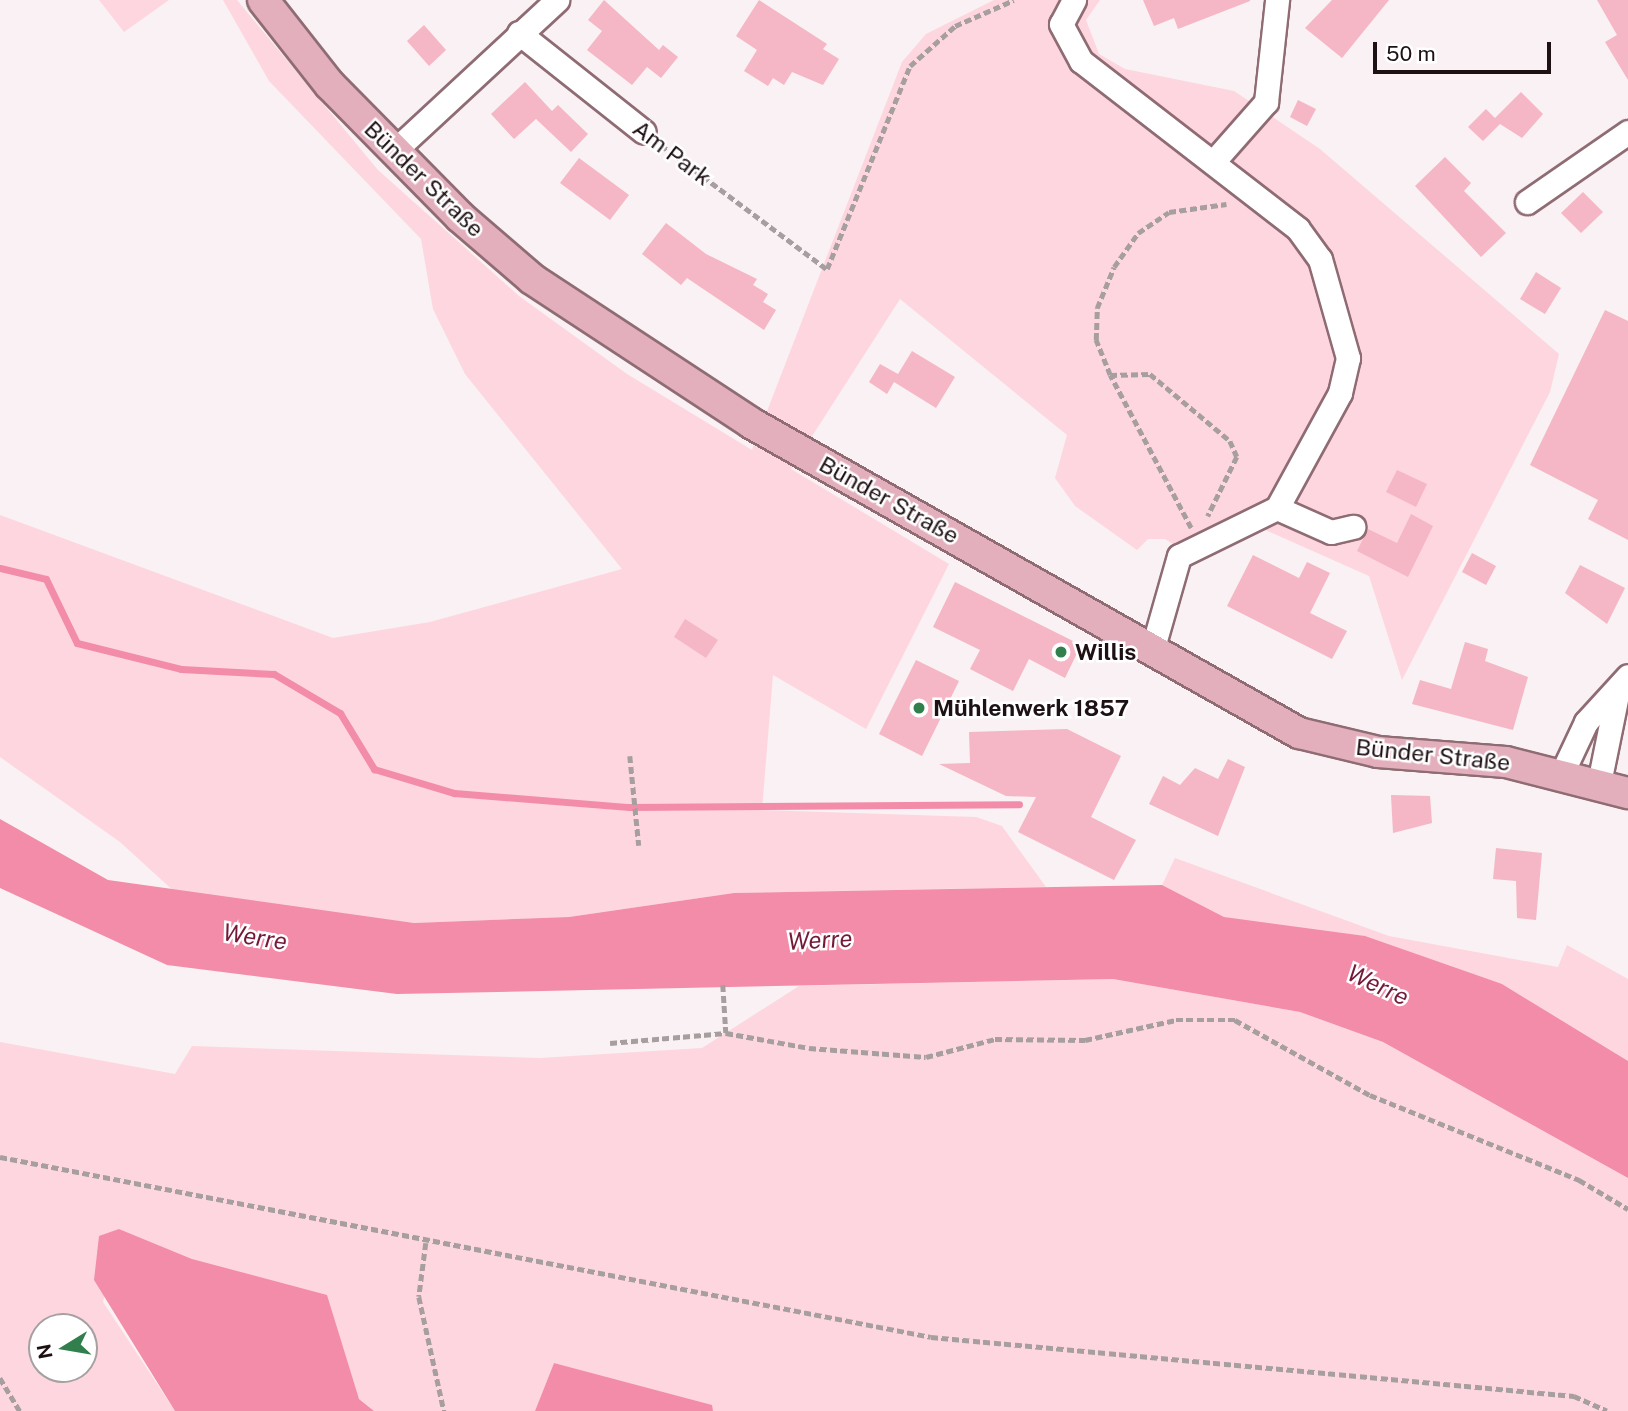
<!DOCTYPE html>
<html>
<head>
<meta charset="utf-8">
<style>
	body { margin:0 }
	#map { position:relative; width:1628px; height:1411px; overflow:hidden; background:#f9f1f3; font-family:"Public Sans",sans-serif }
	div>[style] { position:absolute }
	.green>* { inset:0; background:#fed6df }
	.water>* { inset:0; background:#f28ca8 }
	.stream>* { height:7px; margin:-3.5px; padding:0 3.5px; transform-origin:3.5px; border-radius:3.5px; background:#f28ca8 }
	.building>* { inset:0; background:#f5b6c5 }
	.path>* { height:4.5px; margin-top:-2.25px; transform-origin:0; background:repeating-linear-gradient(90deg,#a79ea0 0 7px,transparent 0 10.5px) }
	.roads { filter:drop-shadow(2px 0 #8f6c74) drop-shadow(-2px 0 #8f6c74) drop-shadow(0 2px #8f6c74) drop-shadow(0 -2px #8f6c74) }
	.minor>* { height:23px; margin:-11.5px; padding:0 11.5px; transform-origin:11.5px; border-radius:11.5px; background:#fff }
	.major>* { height:30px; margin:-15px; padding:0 15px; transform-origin:15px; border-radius:15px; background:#e3afbd }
	.dots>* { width:19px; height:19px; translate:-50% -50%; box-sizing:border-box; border:4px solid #fff; border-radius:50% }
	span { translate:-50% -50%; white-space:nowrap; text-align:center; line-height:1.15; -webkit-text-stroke:5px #fff; paint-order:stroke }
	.street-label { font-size:23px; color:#1e1114 }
	.poi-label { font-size:23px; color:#1e1114; font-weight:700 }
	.left { translate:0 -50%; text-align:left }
	.water-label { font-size:24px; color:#731a3b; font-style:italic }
	.north { position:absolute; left:28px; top:1313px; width:70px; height:70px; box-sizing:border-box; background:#fff; border:2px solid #a5a0a1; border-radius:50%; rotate:259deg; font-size:19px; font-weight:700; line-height:28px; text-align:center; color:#1e1114 }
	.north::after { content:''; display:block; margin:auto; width:24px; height:32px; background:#327f4e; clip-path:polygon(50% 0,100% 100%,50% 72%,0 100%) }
	.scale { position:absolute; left:1373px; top:42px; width:178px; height:32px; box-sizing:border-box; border:4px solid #1e1114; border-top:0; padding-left:9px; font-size:21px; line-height:24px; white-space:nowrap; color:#1e1114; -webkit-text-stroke:5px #fff; paint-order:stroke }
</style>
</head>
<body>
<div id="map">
	<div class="green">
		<i style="clip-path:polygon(99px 0,169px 0,124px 32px)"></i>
		<i style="clip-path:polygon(223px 0,237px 0,378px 170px,519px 296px,627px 374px,752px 450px,902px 62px,926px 34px,994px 0,1100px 0,1086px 20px,1099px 54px,1125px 69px,1234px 91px,1320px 149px,1559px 354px,1550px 392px,1402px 680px,1369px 576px,1234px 516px,1192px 556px,1165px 539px,1148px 539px,1137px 550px,1075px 506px,1055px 478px,1067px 435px,900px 299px,791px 469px,949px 564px,866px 729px,773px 675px,762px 810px,976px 817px,1002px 826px,1046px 887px,734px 893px,569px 917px,414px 923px,177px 894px,120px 842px,0 757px,0 515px,333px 638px,430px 622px,622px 569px,465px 374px,433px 309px,421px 239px,269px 81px)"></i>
		<i style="clip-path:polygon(1175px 858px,1389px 936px,1558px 967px,1567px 945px,1628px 979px,1628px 1061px,1502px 984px,1224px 917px,1162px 885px)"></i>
		<i style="clip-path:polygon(evenodd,1113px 979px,1300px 1012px,1383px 1042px,1628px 1178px,1628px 1411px,713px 1411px,711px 1405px,554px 1363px,535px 1411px,374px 1411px,192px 1259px,119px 1229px,103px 1302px,175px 1411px,0 1411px,0 1042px,175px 1074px,192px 1046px,540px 1058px,702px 1048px,799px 986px,1113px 979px,42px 1327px,84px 1327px,84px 1369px,42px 1369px,42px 1327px)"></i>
	</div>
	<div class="water">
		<i style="clip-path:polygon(0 819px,108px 880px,414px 923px,569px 917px,734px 893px,1162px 885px,1224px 917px,1365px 936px,1502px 984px,1628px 1061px,1628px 1178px,1383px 1042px,1300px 1012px,1113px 979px,397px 994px,167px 965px,0 888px)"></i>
		<i style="clip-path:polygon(119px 1229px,192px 1259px,327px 1295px,359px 1399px,374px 1411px,175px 1411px,94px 1280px,99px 1236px)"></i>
		<i style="clip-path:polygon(554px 1363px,712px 1405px,713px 1411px,535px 1411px)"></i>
	</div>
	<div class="stream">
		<i style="left:0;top:568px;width:47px;rotate:13.4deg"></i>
		<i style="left:46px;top:579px;width:71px;rotate:64.2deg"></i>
		<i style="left:77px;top:643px;width:107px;rotate:14deg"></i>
		<i style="left:181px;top:669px;width:93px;rotate:3.1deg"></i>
		<i style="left:274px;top:674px;width:77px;rotate:30.6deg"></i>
		<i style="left:340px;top:713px;width:66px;rotate:58.7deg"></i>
		<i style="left:374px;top:769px;width:84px;rotate:16.7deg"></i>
		<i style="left:454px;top:793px;width:176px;rotate:4.6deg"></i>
		<i style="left:629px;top:807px;width:390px;rotate:-0.4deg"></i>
	</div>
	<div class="building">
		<i style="clip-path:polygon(604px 0,659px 50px,663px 45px,678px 57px,661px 78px,647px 67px,632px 85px,587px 50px,602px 31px,588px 20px)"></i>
		<i style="clip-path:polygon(759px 0,827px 44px,823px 49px,839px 59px,823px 85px,792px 72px,784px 85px,773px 78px,768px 86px,744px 71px,757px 50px,736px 36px)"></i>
		<i style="clip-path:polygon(1143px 0,1250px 0,1250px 1px,1178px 29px,1174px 18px,1154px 26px)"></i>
		<i style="clip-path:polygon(1332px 0,1389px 0,1342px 58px,1305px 28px)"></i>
		<i style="clip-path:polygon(1597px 0,1628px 0,1628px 80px,1605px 42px,1617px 35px)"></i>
		<i style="clip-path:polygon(424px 25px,446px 50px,429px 66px,407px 41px)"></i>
		<i style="clip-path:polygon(525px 82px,552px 111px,558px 105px,588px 134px,571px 152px,536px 119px,514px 139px,491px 114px)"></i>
		<i style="clip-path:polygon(1521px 92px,1543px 114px,1522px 138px,1500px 124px,1483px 141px,1468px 127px,1486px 109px,1495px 118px)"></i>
		<i style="clip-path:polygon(1298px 100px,1316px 109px,1307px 126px,1290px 117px)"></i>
		<i style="clip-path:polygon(1445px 157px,1471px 183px,1464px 191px,1506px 233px,1481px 257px,1415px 186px)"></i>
		<i style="clip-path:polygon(579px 158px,629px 195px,610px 220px,560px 183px)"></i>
		<i style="clip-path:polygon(1583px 192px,1603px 212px,1581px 233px,1561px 213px)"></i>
		<i style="clip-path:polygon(666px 223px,706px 254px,757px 279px,753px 285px,768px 294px,763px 302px,776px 310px,764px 330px,687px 278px,681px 285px,642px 254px)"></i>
		<i style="clip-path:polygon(1536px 272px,1561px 288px,1545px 314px,1520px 299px)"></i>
		<i style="clip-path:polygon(1605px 310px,1628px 321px,1628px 540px,1588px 519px,1598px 500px,1530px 465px)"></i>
		<i style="clip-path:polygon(912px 351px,955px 377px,936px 408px,894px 382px,887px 394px,869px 382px,880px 364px,898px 374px)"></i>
		<i style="clip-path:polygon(1397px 470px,1427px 484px,1416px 507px,1386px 492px)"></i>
		<i style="clip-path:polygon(1411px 514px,1433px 526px,1408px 577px,1357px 551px,1368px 529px,1397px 543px)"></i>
		<i style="clip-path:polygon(1472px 553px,1496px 566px,1486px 585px,1462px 572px)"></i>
		<i style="clip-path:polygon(1253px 555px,1299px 578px,1307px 562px,1330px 573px,1310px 613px,1347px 631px,1332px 659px,1227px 606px)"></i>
		<i style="clip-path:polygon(1580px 565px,1625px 588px,1607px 624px,1565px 593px)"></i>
		<i style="clip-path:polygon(955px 582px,1081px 645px,1065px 678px,1029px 659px,1013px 691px,970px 669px,980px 650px,933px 627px)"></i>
		<i style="clip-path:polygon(685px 619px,718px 640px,706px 658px,674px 637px)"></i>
		<i style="clip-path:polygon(1465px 642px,1488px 649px,1485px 661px,1528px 677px,1513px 730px,1412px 704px,1420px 680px,1451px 689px)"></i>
		<i style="clip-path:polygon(916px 660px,959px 681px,922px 756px,879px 734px)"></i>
		<i style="clip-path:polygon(1067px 729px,1121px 756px,1091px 817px,1136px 840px,1114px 880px,1018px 832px,1036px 797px,1006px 796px,939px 764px,970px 763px,969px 732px)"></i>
		<i style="clip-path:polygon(1228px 759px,1245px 767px,1218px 836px,1149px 804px,1163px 776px,1180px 785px,1195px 768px,1218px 779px)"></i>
		<i style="clip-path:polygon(1391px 795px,1430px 796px,1432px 823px,1393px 833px)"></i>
		<i style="clip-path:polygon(1496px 848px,1542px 853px,1536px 920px,1517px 918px,1516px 881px,1493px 879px)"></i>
	</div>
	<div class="path">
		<i style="left:661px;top:145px;width:207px;rotate:36.8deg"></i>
		<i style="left:827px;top:269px;width:219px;rotate:-67.8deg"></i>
		<i style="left:910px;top:66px;width:60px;rotate:-41.6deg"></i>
		<i style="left:955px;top:26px;width:64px;rotate:-23.8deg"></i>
		<i style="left:1110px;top:375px;width:40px;rotate:-1.4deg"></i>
		<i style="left:1150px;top:374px;width:104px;rotate:39.9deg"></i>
		<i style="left:1230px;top:441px;width:17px;rotate:66deg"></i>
		<i style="left:1237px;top:457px;width:66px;rotate:116.2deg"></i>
		<i style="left:1191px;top:528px;width:173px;rotate:-117.9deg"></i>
		<i style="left:1110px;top:375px;width:38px;rotate:-112deg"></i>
		<i style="left:1096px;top:340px;width:32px;rotate:-88deg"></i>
		<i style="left:1097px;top:308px;width:44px;rotate:-67.5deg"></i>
		<i style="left:1114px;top:267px;width:42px;rotate:-54.8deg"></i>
		<i style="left:1138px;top:233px;width:37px;rotate:-34deg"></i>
		<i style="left:1169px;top:212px;width:58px;rotate:-8deg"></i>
		<i style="left:630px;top:756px;width:90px;rotate:84.3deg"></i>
		<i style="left:723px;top:985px;width:48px;rotate:86.4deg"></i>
		<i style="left:610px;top:1043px;width:116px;rotate:-4.9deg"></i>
		<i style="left:726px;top:1033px;width:84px;rotate:10.2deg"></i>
		<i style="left:809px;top:1048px;width:117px;rotate:4.4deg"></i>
		<i style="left:926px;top:1057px;width:71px;rotate:-14.6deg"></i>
		<i style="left:995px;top:1039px;width:90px;rotate:0.6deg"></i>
		<i style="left:1085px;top:1040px;width:93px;rotate:-12.4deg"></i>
		<i style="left:1176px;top:1020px;width:59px"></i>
		<i style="left:1235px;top:1020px;width:154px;rotate:29.1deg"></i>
		<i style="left:1370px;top:1095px;width:226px;rotate:22.1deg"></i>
		<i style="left:1579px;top:1180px;width:57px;rotate:30.6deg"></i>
		<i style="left:0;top:1157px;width:948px;rotate:10.94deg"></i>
		<i style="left:931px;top:1337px;width:646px;rotate:5.24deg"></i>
		<i style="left:1574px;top:1396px;width:36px;rotate:24deg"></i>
		<i style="left:426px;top:1243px;width:54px;rotate:97.4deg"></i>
		<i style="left:419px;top:1297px;width:117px;rotate:77.6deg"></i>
		<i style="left:0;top:1378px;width:39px;rotate:59deg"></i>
	</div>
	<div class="roads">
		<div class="minor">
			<i style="left:1074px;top:0;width:27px;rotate:118deg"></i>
			<i style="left:1061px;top:24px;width:42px;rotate:61.6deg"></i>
			<i style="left:1081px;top:61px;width:274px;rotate:37.7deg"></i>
			<i style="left:1298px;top:229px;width:37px;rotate:54deg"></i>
			<i style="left:1320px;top:259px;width:103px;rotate:74.2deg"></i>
			<i style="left:1348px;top:358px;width:36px;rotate:103deg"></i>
			<i style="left:1340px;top:393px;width:131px;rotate:118.7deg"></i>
			<i style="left:1277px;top:508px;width:109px;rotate:153.9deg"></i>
			<i style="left:1179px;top:556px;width:95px;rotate:105.9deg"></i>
			<i style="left:519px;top:33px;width:159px;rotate:38.4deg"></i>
			<i style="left:393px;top:152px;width:224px;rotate:-42.8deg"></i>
			<i style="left:1214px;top:161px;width:79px;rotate:-48.6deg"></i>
			<i style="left:1266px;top:102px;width:103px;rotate:-83.8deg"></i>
			<i style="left:1527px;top:202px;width:123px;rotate:-34.7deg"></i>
			<i style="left:1277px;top:508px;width:59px;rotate:24deg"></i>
			<i style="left:1331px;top:532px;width:23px;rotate:-13deg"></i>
			<i style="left:1562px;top:773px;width:56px;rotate:-64.8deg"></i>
			<i style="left:1586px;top:722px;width:62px;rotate:-47.6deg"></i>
			<i style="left:1599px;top:783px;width:95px;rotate:-78.5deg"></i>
		</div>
		<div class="major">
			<i style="left:263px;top:0;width:108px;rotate:51.8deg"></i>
			<i style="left:330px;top:85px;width:185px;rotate:45.4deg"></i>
			<i style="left:460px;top:217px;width:95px;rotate:40.7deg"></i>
			<i style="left:532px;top:279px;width:262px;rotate:33.3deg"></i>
			<i style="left:751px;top:423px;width:630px;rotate:29.5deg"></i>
			<i style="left:1299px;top:733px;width:81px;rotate:13.5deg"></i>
			<i style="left:1378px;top:752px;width:128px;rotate:4.5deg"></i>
			<i style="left:1506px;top:762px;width:126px;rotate:14.3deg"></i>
		</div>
	</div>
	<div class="dots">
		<i style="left:1061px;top:652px;background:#327f4e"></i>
		<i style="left:919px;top:708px;background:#327f4e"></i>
	</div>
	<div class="street-label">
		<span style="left:672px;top:153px;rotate:37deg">Am Park</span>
		<span style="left:424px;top:179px;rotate:44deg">Bünder Straße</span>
		<span style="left:889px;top:500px;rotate:29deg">Bünder Straße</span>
		<span style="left:1433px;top:755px;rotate:6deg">Bünder Straße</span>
	</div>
	<div class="poi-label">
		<span class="left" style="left:1075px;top:652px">Willis</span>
		<span class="left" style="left:933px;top:708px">Mühlenwerk 1857</span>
	</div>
	<div class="water-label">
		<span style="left:255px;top:937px;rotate:9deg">Werre</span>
		<span style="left:820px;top:940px;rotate:-3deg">Werre</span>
		<span style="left:1378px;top:985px;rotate:25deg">Werre</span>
	</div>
	<div class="north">N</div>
	<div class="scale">50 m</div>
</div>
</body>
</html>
